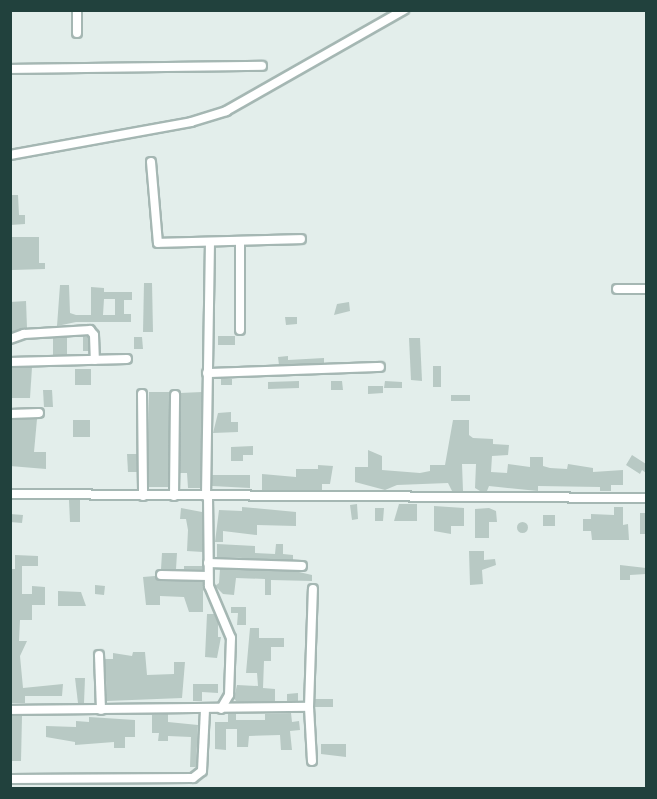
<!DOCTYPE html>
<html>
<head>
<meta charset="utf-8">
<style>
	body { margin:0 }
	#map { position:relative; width:657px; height:799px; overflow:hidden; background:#e3eeeb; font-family:"Noto Sans",sans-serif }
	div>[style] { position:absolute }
	.building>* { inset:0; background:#b8c9c4 }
	.round { border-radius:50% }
	.roads { filter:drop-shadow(2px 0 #a5b7b3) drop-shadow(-2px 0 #a5b7b3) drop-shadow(0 2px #a5b7b3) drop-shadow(0 -2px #a5b7b3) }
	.street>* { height:8px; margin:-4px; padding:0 4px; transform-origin:4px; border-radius:4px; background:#fff }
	span { translate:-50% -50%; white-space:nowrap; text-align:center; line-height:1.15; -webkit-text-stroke:6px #f4faf8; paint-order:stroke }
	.frame { position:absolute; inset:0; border:12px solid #21413d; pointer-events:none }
</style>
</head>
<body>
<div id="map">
	<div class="building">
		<i style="clip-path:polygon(10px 195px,18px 195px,19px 215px,25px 215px,25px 224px,10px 225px)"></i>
		<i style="clip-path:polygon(12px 237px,39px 237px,39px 263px,45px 263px,45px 269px,12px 270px)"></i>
		<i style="clip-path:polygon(144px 283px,152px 283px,153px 332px,143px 332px)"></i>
		<i style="clip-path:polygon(evenodd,60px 285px,69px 285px,70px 313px,76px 315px,91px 315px,91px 287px,104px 288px,104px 292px,132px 292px,132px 300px,124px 300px,124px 314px,131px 314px,131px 322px,76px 322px,57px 326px,60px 285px,104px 299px,115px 299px,115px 315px,103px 315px,104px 299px)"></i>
		<i style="clip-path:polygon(26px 301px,27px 328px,12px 332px,10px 302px)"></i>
		<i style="clip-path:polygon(349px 302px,350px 311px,334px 315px,337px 304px)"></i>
		<i style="clip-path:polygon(285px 317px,297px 317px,297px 324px,286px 325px)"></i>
		<i style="clip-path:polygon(83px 336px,88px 337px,89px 351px,83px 351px)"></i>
		<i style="clip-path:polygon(218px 336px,235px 336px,235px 345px,218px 345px)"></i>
		<i style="clip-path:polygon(67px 337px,67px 355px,53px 355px,53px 338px)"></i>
		<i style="clip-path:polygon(134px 337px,142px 337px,143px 349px,134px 349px)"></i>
		<i style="clip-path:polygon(409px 338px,420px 338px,422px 381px,411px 380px)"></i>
		<i style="clip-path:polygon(288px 356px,288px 360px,324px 358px,324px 363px,279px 365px,278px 357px)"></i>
		<i style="clip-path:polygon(433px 366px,441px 366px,441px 387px,433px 387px)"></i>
		<i style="clip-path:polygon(32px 367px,30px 398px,10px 398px,10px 368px)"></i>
		<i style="clip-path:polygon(75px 369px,91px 369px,91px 385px,75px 385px)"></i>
		<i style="clip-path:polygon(221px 379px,232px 379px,232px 385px,221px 385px)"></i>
		<i style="clip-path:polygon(299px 381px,299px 388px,268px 389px,268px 382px)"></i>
		<i style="clip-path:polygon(331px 381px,342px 381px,343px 390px,331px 390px)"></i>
		<i style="clip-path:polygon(385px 381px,402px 382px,402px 388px,384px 388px)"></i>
		<i style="clip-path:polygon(368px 386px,383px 386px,383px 393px,368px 394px)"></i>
		<i style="clip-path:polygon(43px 390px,52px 390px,53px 407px,44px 407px)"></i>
		<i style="clip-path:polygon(149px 392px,170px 392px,168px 487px,149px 487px)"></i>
		<i style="clip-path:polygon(202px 392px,200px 488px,188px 488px,187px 473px,180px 473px,180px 393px)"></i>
		<i style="clip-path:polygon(451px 395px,470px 395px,470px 401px,451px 401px)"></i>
		<i style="clip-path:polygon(231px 412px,231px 422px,238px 422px,238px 432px,213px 433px,218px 413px)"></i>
		<i style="clip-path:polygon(37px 419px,34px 452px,46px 452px,46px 469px,10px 466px,10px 420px)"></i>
		<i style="clip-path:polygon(73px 420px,90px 420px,90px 437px,73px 437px)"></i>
		<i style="clip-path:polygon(453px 420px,469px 420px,469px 435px,473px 438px,493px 439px,493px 444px,509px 445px,508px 455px,492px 456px,491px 472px,507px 473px,508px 464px,530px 467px,530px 457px,543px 457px,543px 466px,550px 468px,567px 469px,568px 464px,593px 468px,593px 472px,623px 470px,623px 485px,611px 485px,611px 491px,600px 491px,600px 487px,538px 486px,538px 491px,489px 486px,487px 491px,480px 491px,475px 488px,476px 464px,462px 464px,463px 491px,452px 491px,448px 483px,397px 485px,385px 490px,355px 482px,355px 467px,368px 467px,368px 450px,382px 456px,382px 470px,420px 473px,430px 471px,430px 465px,445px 465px)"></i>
		<i style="clip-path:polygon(253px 446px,253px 455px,243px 455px,243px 461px,231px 461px,231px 447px)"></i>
		<i style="clip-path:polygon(127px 454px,137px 454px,137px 472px,128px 472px)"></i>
		<i style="clip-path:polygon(632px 455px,646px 464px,646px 473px,642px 470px,640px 474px,626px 465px)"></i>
		<i style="clip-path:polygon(318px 465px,333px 466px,330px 484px,322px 484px,322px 490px,262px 490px,262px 474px,296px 477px,296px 469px,318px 469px)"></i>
		<i style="clip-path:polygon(212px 475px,250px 475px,250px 488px,212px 486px)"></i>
		<i style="clip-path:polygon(69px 500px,80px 500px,80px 522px,70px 522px)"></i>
		<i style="clip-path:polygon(357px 504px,358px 519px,352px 520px,350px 505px)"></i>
		<i style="clip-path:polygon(399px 504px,417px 504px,417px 521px,394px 521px)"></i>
		<i style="clip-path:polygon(434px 506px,464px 508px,464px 526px,451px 526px,451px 534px,434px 531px)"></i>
		<i style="clip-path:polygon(242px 507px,296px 512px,296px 526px,257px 525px,257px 535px,223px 531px,223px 542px,215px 542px,219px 510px,242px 511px)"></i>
		<i style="clip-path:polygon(614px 507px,623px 507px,623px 525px,628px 524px,629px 540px,592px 540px,591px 531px,583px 531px,583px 519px,591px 519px,591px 514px,614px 515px)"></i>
		<i style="clip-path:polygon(181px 508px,202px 512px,203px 552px,187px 551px,188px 530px,186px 519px,180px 519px)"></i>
		<i style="clip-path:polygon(375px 508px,384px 508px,383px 521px,375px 521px)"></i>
		<i style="clip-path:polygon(489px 508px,496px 511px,497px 522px,489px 522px,489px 538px,475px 538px,475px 509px)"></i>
		<i style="clip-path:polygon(640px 513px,646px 513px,646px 534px,640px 534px)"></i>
		<i style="clip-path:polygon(10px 514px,23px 515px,22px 523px,10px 522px)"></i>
		<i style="clip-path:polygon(543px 515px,555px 515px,555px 526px,543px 526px)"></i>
		<i class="round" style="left:516.5px;top:521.5px;width:11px;height:11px"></i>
		<i style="clip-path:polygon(217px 544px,255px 546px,255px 553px,275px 554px,276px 544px,283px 544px,283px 554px,293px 555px,293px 560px,217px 557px)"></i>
		<i style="clip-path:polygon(469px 551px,484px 551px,484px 560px,495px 559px,496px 565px,482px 570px,483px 584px,470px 585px)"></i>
		<i style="clip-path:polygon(162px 553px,177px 553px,176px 569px,161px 569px)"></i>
		<i style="clip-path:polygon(15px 555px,38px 556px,38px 566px,22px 566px,22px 594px,32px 594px,32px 586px,45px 587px,45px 605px,32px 605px,32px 620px,20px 620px,19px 641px,27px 641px,20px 656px,23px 688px,63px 684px,62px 696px,25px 696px,25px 703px,10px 703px,10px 569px,15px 569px)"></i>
		<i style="clip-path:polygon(620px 565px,646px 568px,646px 574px,630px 575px,630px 580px,620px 580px)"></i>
		<i style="clip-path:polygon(184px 566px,203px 566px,203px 570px,184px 569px)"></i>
		<i style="clip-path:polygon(220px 569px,299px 572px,312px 575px,312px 581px,271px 580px,271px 595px,265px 595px,265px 579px,236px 578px,234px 595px,223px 594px,215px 586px,219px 583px)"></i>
		<i style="clip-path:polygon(155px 576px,161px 581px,203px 582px,203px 612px,189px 612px,184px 597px,160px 596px,160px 605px,146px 605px,143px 577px)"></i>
		<i style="clip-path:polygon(95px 585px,105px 586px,104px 595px,95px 594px)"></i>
		<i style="clip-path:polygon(58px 591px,81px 592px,86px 606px,58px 606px)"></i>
		<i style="clip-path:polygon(231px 607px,246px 607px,246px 625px,237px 625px,238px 613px,231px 613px)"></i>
		<i style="clip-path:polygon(207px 614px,214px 614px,218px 623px,218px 637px,221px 637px,217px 658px,205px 657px)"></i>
		<i style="clip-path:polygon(250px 628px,259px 628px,259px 638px,284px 638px,284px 647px,271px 647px,271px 661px,264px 661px,263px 688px,275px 689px,275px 701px,236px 701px,234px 698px,237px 685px,258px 686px,257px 673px,246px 673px)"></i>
		<i style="clip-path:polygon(133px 652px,145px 652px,147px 675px,174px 674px,174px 662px,185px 662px,182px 698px,107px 701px,105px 659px,113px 659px,113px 653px,132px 656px)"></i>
		<i style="clip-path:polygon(75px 678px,85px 678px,84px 703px,78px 703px)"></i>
		<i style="clip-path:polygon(193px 684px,218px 684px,218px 693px,202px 692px,202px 701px,193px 701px)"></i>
		<i style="clip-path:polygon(298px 693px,298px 701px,287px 701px,287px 694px)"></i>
		<i style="clip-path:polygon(315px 699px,333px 699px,333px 707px,315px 707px)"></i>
		<i style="clip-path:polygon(291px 713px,292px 722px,299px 721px,300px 730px,290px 731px,292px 750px,281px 750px,280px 735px,249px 736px,248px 747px,237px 747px,237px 729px,226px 729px,226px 750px,215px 749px,215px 722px,228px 722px,228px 714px,236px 714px,236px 720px,265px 720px,265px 714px)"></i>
		<i style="clip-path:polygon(168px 714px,168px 722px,198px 725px,196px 767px,190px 767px,191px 737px,168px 736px,168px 741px,158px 741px,159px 733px,152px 733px,152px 715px)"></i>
		<i style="clip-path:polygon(12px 716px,22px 716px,21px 761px,10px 761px)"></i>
		<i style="clip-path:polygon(89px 717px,135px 720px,135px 737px,125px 737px,125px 748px,114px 748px,114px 742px,75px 745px,75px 742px,46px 737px,46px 726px,76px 727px,76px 721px,89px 722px)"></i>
		<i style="clip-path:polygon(321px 744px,346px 744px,346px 757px,321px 754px)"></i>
	</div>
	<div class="roads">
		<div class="street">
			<i style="left:77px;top:33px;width:23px;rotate:-90deg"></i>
			<i style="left:10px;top:69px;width:252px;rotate:-0.7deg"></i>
			<i style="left:10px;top:155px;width:184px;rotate:-10.3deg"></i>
			<i style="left:191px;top:122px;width:37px;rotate:-17deg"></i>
			<i style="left:226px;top:111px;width:205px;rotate:-29.6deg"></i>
			<i style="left:151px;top:162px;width:81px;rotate:85.1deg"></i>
			<i style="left:158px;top:243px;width:143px;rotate:-1.6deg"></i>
			<i style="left:617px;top:289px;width:29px"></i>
			<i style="left:240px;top:330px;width:88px;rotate:-90deg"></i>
			<i style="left:10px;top:339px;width:15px;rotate:-20deg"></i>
			<i style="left:24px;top:334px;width:66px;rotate:-3.5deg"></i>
			<i style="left:90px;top:330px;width:6px;rotate:51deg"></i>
			<i style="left:94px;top:335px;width:25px;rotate:88deg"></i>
			<i style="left:10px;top:362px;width:117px;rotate:-1.5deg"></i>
			<i style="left:207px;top:373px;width:173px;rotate:-2deg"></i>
			<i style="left:142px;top:394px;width:102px;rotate:89.4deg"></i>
			<i style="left:10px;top:414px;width:29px;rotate:-2deg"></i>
			<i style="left:10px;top:494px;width:636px;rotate:0.36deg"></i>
			<i style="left:174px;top:496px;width:101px;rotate:-89.4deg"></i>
			<i style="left:206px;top:496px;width:253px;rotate:-89.1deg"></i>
			<i style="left:208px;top:496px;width:90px;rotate:89.4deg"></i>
			<i style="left:209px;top:586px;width:56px;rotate:67.1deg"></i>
			<i style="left:231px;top:638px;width:57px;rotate:92deg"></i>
			<i style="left:229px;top:695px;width:16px;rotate:120deg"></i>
			<i style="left:208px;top:563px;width:94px;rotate:1.8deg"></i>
			<i style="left:161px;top:575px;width:47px;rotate:1.2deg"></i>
			<i style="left:99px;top:655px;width:55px;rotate:87.9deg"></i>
			<i style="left:10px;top:710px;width:299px;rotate:-0.6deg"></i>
			<i style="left:312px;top:761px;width:54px;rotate:-93.2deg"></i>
			<i style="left:309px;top:707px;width:118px;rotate:-88.1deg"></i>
			<i style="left:10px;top:779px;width:183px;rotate:-0.3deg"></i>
			<i style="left:193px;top:778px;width:11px;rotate:-38deg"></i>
			<i style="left:202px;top:771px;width:61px;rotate:-87.2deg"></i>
		</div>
	</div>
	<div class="frame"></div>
</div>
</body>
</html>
